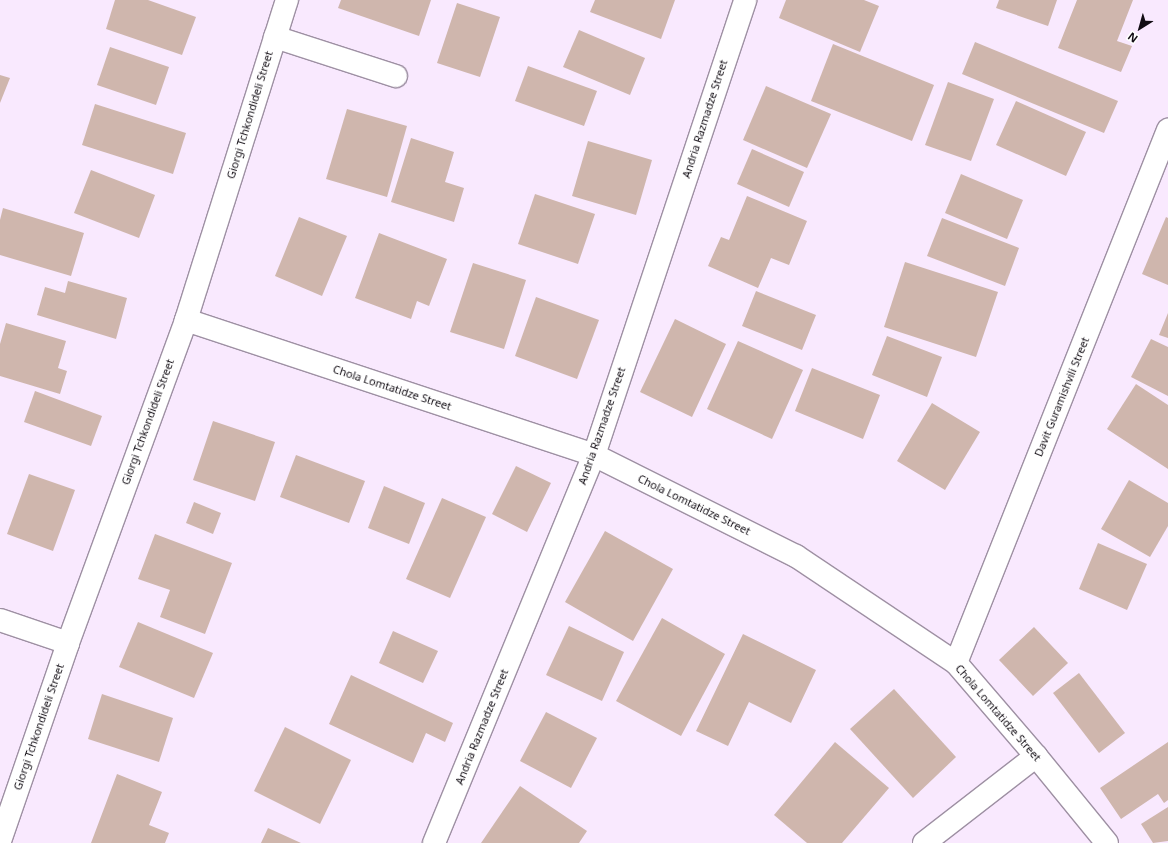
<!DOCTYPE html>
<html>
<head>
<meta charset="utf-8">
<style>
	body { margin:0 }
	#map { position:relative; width:1168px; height:843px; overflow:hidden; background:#f9e9fe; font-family:"Noto Sans",sans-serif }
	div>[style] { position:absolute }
	.building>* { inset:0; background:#cfb6ad }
	.roads { filter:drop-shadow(1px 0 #9e90a3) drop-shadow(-1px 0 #9e90a3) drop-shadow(0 1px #9e90a3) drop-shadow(0 -1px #9e90a3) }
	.street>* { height:22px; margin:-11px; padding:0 11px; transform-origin:11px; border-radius:11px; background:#fff }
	span { translate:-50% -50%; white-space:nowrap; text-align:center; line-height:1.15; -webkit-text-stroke:4px #fff; paint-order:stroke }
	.street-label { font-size:11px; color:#120d14 }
	.north { position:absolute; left:1120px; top:8px; width:40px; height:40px; -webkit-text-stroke:3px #fff; paint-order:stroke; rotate:217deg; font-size:11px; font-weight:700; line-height:16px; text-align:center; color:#120d14 }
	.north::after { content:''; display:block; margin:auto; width:14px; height:18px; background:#120d14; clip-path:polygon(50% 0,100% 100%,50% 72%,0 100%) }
</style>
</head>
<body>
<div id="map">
	<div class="building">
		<i style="clip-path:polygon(115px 0,148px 0,196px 17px,182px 55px,106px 29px)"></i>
		<i style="clip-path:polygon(341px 0,431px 0,419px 36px,338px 8px)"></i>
		<i style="clip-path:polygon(595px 0,675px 0,661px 39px,590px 12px)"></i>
		<i style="clip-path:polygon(786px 0,864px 0,879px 6px,860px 52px,779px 18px)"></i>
		<i style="clip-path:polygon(999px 0,1057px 0,1048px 26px,996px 8px)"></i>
		<i style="clip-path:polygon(1077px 0,1133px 0,1117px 41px,1132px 46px,1121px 72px,1058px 48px)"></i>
		<i style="clip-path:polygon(457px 3px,500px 17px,480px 77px,437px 63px)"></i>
		<i style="clip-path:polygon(579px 30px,645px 58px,630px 95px,563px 67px)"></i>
		<i style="clip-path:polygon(975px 42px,1118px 101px,1104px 133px,962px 74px)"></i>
		<i style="clip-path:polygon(833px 44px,934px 85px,912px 141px,811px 101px)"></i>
		<i style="clip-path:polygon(110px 47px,169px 67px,156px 105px,97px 85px)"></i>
		<i style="clip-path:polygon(528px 66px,597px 91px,584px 126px,515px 101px)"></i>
		<i style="clip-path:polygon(0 75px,10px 78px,0 103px)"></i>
		<i style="clip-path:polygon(948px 82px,994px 99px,971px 161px,925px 145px)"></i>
		<i style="clip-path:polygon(766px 86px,831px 114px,807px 168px,743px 140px)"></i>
		<i style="clip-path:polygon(1016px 101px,1086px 132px,1066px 176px,996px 145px)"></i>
		<i style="clip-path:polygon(95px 104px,186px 133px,173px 174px,82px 145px)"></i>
		<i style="clip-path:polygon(347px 109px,407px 126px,387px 197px,326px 179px)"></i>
		<i style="clip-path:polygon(411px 138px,454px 152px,445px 182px,464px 188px,454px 222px,391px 202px)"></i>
		<i style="clip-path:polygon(588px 141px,652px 160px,636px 215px,572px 196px)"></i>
		<i style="clip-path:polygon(752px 149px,804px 172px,789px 207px,737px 184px)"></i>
		<i style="clip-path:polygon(91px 170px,155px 195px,139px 238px,74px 213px)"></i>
		<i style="clip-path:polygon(961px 174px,1023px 200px,1007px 239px,945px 213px)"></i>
		<i style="clip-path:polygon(535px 194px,595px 214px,578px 264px,518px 244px)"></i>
		<i style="clip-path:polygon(747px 196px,807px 221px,789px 265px,771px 258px,758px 288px,708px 266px,721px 237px,729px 240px)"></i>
		<i style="clip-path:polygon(3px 208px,84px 233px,71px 276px,0 255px,0 220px)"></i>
		<i style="clip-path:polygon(299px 217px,347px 236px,322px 296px,275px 276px)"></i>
		<i style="clip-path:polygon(1166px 217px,1168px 218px,1168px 285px,1142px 274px)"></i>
		<i style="clip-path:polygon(942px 218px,1019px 248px,1005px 286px,927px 256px)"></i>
		<i style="clip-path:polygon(379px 233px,447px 259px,429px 306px,417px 301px,411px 319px,355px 298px)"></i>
		<i style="clip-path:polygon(905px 262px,998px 292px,976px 357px,884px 327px)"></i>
		<i style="clip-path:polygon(473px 263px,526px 280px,504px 349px,450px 332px)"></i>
		<i style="clip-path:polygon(68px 281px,127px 298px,116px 339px,37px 315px,45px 287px,65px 293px)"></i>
		<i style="clip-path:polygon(756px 291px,816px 315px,802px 350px,742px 326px)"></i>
		<i style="clip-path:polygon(536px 297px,599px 320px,577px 379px,515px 356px)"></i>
		<i style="clip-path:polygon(1168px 313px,1168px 338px,1159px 335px)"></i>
		<i style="clip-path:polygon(675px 319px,726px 344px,692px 417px,640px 392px)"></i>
		<i style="clip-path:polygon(6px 323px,66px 341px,58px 368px,67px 371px,60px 394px,0 376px,0 344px)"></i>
		<i style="clip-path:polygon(887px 336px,942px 357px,927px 397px,872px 375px)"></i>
		<i style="clip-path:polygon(1151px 339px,1168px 347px,1168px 396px,1131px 377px)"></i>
		<i style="clip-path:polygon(738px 341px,803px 370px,772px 439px,707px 409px)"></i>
		<i style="clip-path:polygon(812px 368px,880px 395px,863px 439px,795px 411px)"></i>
		<i style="clip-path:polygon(1136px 384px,1168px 405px,1168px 469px,1107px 429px)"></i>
		<i style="clip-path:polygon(35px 391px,102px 416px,91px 446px,24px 422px)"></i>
		<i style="clip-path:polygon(932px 403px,980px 432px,945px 490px,897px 461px)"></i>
		<i style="clip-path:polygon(213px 421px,275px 442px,255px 501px,193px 480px)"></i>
		<i style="clip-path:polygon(296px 455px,365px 481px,349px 523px,280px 497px)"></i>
		<i style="clip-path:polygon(516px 466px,551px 483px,527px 532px,492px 514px)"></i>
		<i style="clip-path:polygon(29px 474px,75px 490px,53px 551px,7px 534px)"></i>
		<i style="clip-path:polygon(1129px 480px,1168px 503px,1168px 526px,1150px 557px,1101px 529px)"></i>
		<i style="clip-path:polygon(384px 486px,425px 503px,409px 544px,368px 528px)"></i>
		<i style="clip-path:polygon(442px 498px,486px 517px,450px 598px,406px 579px)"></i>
		<i style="clip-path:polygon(194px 502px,221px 513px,213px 534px,186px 523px)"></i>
		<i style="clip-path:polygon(605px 531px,673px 569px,633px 641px,565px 602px)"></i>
		<i style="clip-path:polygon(155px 534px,232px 563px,205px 634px,160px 617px,170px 590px,138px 579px)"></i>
		<i style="clip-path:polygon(1098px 543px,1147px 564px,1127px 610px,1079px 589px)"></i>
		<i style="clip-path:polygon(662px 618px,725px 654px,681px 736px,616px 701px)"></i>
		<i style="clip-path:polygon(138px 622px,213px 653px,194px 698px,119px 667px)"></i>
		<i style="clip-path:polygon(569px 626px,624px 652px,602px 701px,546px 675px)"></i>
		<i style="clip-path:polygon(1034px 627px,1068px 663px,1033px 696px,999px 660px)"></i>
		<i style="clip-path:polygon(393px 631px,438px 651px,423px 683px,379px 663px)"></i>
		<i style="clip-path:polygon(743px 634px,816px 670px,791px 723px,749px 702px,728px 746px,696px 731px)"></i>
		<i style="clip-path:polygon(1079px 673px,1125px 733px,1099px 753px,1053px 693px)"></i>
		<i style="clip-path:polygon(351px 675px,453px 723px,445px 742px,426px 733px,413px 763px,329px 724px)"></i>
		<i style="clip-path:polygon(894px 689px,956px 757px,913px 798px,850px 729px)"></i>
		<i style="clip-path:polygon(102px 694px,173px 718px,159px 762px,88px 739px)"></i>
		<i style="clip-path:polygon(546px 712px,597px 738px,571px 788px,520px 761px)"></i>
		<i style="clip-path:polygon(285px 727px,351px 760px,320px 824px,254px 791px)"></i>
		<i style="clip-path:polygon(835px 742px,889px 788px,842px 843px,807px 843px,774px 815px)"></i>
		<i style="clip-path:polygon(1168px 742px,1168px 800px,1164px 803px,1158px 794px,1121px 819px,1100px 788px)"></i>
		<i style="clip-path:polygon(117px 774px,162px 792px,149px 825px,169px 833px,165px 843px,91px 843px)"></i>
		<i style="clip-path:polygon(520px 786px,587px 831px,579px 843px,481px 843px)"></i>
		<i style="clip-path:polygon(1168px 807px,1168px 841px,1153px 843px,1141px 824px)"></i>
		<i style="clip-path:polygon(268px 828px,301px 843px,261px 843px)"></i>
	</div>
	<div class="roads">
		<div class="street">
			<i style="left:275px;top:37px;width:127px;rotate:17.9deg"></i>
			<i style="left:186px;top:320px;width:430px;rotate:18.3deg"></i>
			<i style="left:594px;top:455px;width:226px;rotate:26.6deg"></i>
			<i style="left:796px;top:556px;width:192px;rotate:33.8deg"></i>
			<i style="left:956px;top:663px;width:123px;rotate:49.3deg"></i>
			<i style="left:1036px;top:756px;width:112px;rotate:50.8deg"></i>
			<i style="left:0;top:620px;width:72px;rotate:18.7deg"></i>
			<i style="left:956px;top:663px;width:574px;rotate:-68.31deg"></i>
			<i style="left:0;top:841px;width:209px;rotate:-71deg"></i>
			<i style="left:68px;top:643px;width:344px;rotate:-69.9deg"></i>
			<i style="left:186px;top:320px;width:336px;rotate:-72.5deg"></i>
			<i style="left:434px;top:843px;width:420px;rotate:-67.6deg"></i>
			<i style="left:594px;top:455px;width:479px;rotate:-71.6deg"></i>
			<i style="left:924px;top:843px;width:142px;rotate:-37.8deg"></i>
		</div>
	</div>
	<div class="street-label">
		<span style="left:250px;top:115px;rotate:-73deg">Giorgi Tchkondideli Street</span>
		<span style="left:705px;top:119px;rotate:-72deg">Andria Razmadze Street</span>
		<span style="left:392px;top:388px;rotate:18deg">Chola Lomtatidze Street</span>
		<span style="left:1062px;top:397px;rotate:-68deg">Davit Guramishvili Street</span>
		<span style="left:148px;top:422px;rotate:-70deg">Giorgi Tchkondideli Street</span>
		<span style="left:602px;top:426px;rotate:-71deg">Andria Razmadze Street</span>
		<span style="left:694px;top:505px;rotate:26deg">Chola Lomtatidze Street</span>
		<span style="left:998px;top:713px;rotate:49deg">Chola Lomtatidze Street</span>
		<span style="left:39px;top:727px;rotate:-71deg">Giorgi Tchkondideli Street</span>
		<span style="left:482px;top:727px;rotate:-68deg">Andria Razmadze Street</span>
	</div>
	<div class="north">N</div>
</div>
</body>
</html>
